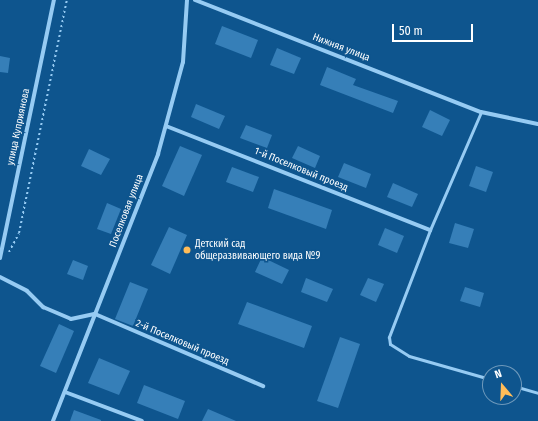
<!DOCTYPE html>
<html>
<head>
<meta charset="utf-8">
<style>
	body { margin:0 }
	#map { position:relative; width:538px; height:421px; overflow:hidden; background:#0e558e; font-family:"Fira Sans Condensed",sans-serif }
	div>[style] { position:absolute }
	.building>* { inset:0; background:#367fb8 }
	.path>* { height:2px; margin-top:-1px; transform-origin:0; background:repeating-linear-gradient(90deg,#96cbf3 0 2px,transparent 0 5px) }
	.service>* { height:3px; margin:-1.5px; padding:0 1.5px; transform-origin:1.5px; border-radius:1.5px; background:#96cbf3 }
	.minor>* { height:4px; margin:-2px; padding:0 2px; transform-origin:2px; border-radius:2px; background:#96cbf3 }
	.dots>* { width:11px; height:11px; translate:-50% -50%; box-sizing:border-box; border:2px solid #0e558e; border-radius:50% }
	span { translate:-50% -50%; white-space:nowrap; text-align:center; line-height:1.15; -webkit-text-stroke:3.5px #0e558e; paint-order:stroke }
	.street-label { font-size:10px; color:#fff }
	.poi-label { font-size:10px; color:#fff }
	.left { translate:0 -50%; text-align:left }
	.north { position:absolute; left:482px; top:365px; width:40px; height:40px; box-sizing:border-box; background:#0e558e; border:1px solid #6e99bb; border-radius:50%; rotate:341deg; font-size:11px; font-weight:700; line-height:16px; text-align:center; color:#fff }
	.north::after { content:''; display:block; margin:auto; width:14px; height:18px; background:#ffbc58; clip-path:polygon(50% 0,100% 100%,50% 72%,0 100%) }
	.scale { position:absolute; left:392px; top:24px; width:81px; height:18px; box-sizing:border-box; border:2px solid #fff; border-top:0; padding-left:5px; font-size:12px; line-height:14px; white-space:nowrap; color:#fff; -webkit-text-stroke:3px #0e558e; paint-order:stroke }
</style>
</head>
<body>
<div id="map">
	<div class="building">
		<i style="clip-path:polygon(222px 26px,258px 40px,251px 58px,215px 44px)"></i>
		<i style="clip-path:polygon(277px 48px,301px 58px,294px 74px,270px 65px)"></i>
		<i style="clip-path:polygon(0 56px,10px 58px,8px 73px,0 72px)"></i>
		<i style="clip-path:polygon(327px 67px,356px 79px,353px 85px,398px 101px,393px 113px,320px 85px)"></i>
		<i style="clip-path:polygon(196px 104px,225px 116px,219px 129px,191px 117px)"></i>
		<i style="clip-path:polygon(430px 110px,450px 120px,442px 136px,422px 127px)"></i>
		<i style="clip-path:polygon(246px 125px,272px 135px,267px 148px,240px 138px)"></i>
		<i style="clip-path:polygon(180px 146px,202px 155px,184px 196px,162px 186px)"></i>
		<i style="clip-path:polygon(298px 146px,320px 156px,315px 168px,292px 158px)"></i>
		<i style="clip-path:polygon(89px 149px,110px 159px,101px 175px,81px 166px)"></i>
		<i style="clip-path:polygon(344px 163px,371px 174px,366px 188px,338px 177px)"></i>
		<i style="clip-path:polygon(476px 166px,493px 172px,486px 192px,469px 186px)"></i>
		<i style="clip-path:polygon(232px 167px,259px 177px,253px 192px,226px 182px)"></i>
		<i style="clip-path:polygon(393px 183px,418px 194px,412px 207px,387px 197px)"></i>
		<i style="clip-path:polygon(274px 189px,332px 210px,326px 229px,268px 208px)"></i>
		<i style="clip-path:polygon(107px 203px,121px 209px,111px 234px,97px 229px)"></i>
		<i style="clip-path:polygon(455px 223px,474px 229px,468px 248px,449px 243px)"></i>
		<i style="clip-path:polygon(169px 227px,187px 235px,170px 274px,151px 265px)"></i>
		<i style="clip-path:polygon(385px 228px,404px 236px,397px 253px,378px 245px)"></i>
		<i style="clip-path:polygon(262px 257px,289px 270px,282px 284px,255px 272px)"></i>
		<i style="clip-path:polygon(73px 260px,88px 266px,83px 280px,67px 274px)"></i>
		<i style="clip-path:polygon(306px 278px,333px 289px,327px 302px,301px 292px)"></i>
		<i style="clip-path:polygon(368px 278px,384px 284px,376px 302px,360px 295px)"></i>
		<i style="clip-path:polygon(130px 282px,148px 289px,133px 326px,115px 319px)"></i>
		<i style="clip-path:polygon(465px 287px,484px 293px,480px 307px,460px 301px)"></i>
		<i style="clip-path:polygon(247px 302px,312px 326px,304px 348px,238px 324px)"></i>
		<i style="clip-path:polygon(59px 324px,74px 331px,56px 373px,40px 366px)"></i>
		<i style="clip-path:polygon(340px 337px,360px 344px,338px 408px,317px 401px)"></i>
		<i style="clip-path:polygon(99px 358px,130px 371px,119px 395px,88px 383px)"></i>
		<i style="clip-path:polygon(144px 385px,185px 401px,178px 419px,137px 403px)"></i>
		<i style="clip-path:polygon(208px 409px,236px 421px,202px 421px)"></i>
		<i style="clip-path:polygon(74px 410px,101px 420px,101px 421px,70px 421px)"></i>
	</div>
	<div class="path">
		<i style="left:9px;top:252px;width:21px;rotate:-62deg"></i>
		<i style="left:19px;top:233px;width:238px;rotate:-78.4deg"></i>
	</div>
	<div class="service">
		<i style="left:481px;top:112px;width:129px;rotate:113.4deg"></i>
		<i style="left:430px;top:230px;width:115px;rotate:111deg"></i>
		<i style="left:389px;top:337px;width:7px;rotate:82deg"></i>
		<i style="left:390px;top:344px;width:22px;rotate:32deg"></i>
		<i style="left:409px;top:356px;width:84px;rotate:15.9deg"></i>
		<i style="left:514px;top:386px;width:25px;rotate:16deg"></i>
	</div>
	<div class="minor">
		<i style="left:195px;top:0;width:307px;rotate:21.4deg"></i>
		<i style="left:481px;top:112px;width:58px;rotate:11.9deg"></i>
		<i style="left:166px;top:126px;width:284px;rotate:21.5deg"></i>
		<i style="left:0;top:258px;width:264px;rotate:-78.2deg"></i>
		<i style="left:0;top:277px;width:30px;rotate:27deg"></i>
		<i style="left:27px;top:291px;width:23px;rotate:45deg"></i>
		<i style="left:43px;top:307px;width:30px;rotate:23deg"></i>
		<i style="left:71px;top:319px;width:25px;rotate:-12deg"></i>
		<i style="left:95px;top:314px;width:183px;rotate:23.2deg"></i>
		<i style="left:65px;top:392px;width:82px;rotate:20.6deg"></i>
		<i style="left:53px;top:421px;width:287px;rotate:-68.5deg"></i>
		<i style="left:158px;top:154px;width:95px;rotate:-74.8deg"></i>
		<i style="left:183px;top:62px;width:62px;rotate:-86.3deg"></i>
	</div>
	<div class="dots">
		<i style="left:187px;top:250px;background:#ffbc58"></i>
	</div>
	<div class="street-label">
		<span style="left:341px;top:48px;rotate:21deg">Нижняя улица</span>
		<span style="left:19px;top:127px;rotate:-78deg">улица Куприянова</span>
		<span style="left:301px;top:170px;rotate:22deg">1-й Поселковый проезд</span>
		<span style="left:127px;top:211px;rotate:-69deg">Поселковая улица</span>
		<span style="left:182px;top:343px;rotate:23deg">2-й Поселковый проезд</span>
	</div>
	<div class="poi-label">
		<span class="left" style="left:195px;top:250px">Детский сад<br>общеразвивающего вида №9</span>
	</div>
	<div class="north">N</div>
	<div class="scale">50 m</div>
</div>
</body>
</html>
